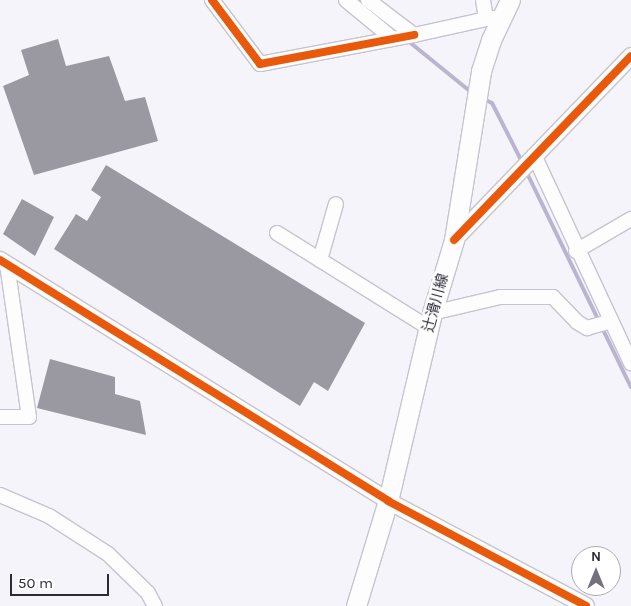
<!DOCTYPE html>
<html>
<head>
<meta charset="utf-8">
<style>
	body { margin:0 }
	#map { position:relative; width:631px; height:606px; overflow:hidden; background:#f5f4fb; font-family:Karla,"Noto Sans JP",sans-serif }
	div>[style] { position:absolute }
	.stream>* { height:4px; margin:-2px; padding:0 2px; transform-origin:2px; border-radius:2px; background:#bbb4d0 }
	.building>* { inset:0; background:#9a98a1 }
	.roads { filter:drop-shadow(1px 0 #c6c4cd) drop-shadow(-1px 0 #c6c4cd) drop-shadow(0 1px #c6c4cd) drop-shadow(0 -1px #c6c4cd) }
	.minor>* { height:14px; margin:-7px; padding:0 7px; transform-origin:7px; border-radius:7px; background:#fefdfe }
	.tertiary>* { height:16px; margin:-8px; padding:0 8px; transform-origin:8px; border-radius:8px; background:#fefdfe }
	.secondary>* { height:19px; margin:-9.5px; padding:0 9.5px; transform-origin:9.5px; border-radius:9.5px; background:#fefdfe }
	.cycleway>* { height:8px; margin:-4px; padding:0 4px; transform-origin:4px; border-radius:4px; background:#e8590c }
	span { translate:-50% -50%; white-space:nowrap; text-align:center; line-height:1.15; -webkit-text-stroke:5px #fff; paint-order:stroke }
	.street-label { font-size:15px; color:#2e2b37 }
	.north { position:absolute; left:571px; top:546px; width:50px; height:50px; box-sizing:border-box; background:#fff; border:1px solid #abaaaf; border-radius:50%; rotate:0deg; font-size:14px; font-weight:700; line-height:20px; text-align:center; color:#2e2b37 }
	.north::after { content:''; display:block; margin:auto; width:18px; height:22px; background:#74717c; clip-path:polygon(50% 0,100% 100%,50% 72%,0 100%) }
	.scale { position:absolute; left:10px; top:574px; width:99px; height:22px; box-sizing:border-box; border:2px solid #2e2b37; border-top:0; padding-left:6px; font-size:15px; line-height:18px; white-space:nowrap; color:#2e2b37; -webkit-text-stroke:4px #fff; paint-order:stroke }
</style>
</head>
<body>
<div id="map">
	<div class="stream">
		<i style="left:359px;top:0;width:8px;rotate:40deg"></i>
		<i style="left:380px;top:17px;width:25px;rotate:42deg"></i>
		<i style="left:407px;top:40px;width:82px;rotate:39.1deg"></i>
		<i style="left:482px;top:98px;width:11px;rotate:27deg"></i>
		<i style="left:492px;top:103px;width:66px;rotate:63deg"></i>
		<i style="left:526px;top:171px;width:240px;rotate:64.1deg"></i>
	</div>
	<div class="building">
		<i style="clip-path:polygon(58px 39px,66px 66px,109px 56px,125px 101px,145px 97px,158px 141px,34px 175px,3px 86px,29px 75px,21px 50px)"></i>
		<i style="clip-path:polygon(106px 165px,365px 323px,328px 391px,314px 382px,300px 406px,54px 249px,76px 214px,87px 221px,101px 197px,91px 190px)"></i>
		<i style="clip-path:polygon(22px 199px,54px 217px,35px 256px,3px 234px)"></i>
		<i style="clip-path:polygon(50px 359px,115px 377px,115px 394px,140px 401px,146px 435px,37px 408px)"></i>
	</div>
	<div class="roads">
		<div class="minor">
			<i style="left:212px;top:0;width:80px;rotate:53.1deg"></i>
			<i style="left:260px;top:64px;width:157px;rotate:-10.7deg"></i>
			<i style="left:346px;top:0;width:61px;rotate:39.7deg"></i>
			<i style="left:368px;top:0;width:58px;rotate:37.3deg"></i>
			<i style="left:414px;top:35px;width:74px;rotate:-12.5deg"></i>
			<i style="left:483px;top:0;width:19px;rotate:81deg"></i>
			<i style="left:486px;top:19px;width:8px;rotate:-7deg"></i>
			<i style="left:534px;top:155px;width:230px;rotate:65deg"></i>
			<i style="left:277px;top:233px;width:179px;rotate:32deg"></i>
			<i style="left:576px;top:251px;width:64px;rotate:-30.2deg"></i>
			<i style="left:320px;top:260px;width:58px;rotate:-74.1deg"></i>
			<i style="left:432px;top:313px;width:70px;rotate:-13.2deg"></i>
			<i style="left:500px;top:297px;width:53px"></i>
			<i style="left:553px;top:297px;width:35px;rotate:46deg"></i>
			<i style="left:577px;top:322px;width:12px;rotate:31deg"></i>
			<i style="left:587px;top:328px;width:25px;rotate:-16deg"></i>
			<i style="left:0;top:417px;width:29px"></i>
			<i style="left:29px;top:417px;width:154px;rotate:-98.2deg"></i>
			<i style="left:0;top:495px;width:53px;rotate:23.2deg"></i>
			<i style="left:49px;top:516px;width:70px;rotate:32.8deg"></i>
			<i style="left:108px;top:554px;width:56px;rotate:44.3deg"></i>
			<i style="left:148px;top:593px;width:15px;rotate:62deg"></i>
		</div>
		<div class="tertiary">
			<i style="left:454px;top:240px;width:255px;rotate:-46.1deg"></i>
			<i style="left:0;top:260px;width:457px;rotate:31.8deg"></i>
			<i style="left:388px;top:501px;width:224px;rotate:27.9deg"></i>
		</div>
		<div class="secondary">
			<i style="left:356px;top:606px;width:110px;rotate:-73.1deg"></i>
			<i style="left:388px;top:501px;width:193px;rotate:-76.8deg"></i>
			<i style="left:432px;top:313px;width:76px;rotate:-73.2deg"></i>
			<i style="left:454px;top:240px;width:171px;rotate:-80.9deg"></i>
			<i style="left:481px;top:71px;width:33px;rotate:-72deg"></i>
			<i style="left:491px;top:40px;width:44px;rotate:-64.6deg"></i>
		</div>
	</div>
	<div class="cycleway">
		<i style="left:212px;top:0;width:80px;rotate:53.1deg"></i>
		<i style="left:260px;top:64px;width:157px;rotate:-10.7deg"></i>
		<i style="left:454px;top:240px;width:255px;rotate:-46.1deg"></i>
		<i style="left:0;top:260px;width:457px;rotate:31.8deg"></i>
		<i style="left:388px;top:501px;width:224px;rotate:27.9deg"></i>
	</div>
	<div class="street-label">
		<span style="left:436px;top:303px;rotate:-75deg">辻滑川線</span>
	</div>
	<div class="north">N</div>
	<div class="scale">50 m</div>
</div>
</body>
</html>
